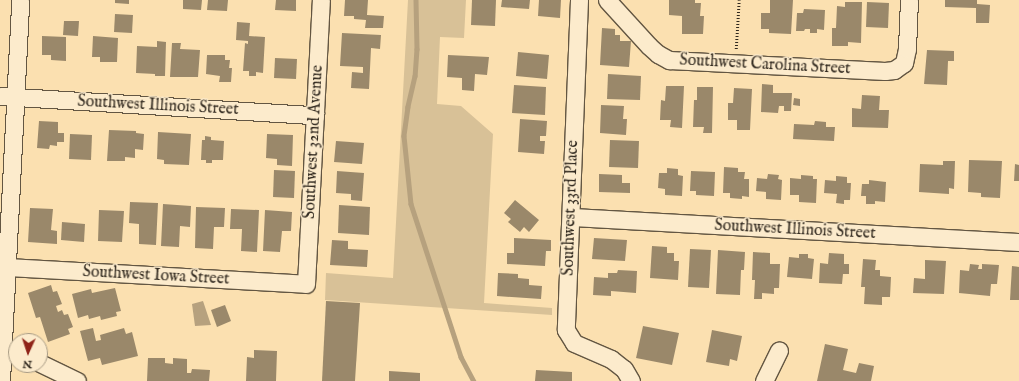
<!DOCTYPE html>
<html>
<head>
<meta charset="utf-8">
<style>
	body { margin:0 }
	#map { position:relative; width:1019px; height:381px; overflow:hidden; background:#fbe0b0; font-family:"IM FELL English",serif }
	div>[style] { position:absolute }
	.green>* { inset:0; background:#d8c197 }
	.water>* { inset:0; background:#b6a17e }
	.stream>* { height:4.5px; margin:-2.25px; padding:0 2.25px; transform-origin:2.25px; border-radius:2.25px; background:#b6a17e }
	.building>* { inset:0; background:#9a886a }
	.path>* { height:2.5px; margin-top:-1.25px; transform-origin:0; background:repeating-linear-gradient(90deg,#30281e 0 1px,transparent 0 3px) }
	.roads { filter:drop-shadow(1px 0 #635642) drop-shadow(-1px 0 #635642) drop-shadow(0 1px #635642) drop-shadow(0 -1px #635642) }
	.minor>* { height:17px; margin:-8.5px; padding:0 8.5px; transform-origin:8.5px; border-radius:8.5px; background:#fcebcc }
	span { translate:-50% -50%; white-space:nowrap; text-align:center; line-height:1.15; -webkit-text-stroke:3px #fcebcc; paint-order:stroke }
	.street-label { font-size:16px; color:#30281e }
	.north { position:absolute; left:8px; top:333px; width:40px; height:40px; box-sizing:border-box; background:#fcebcc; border:1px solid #aa9d86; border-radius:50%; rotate:183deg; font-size:11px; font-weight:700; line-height:16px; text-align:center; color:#30281e }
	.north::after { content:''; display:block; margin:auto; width:14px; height:18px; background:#8f2418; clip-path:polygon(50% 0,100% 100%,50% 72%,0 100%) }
</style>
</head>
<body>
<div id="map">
	<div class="green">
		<i style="clip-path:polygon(408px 0,466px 0,464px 38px,440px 37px,437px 104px,461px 106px,493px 134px,484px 303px,552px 308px,552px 315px,325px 300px,326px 273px,393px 278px)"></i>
	</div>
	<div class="water">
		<i style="clip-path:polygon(203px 301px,211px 325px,195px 326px,192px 304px)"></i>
	</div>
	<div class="stream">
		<i style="left:416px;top:0;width:49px;rotate:88.8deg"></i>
		<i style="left:417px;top:49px;width:27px;rotate:94deg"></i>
		<i style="left:415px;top:76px;width:32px;rotate:103deg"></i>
		<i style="left:408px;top:107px;width:29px;rotate:98deg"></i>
		<i style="left:404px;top:136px;width:68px;rotate:84.1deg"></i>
		<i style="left:411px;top:204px;width:161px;rotate:71.9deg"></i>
		<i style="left:461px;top:357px;width:27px;rotate:62deg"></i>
	</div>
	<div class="building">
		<i style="clip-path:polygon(115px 0,129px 0,129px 4px,115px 3px)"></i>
		<i style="clip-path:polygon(183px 0,202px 0,201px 10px,183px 9px)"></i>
		<i style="clip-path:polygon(208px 0,228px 0,227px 11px,207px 10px)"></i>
		<i style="clip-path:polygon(276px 0,296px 0,296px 11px,275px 10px)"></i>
		<i style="clip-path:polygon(345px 0,368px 0,367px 15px,384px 16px,383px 28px,365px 28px,366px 20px,354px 19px,354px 16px,344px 16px)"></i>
		<i style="clip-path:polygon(472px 0,496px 0,495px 26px,471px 25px)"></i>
		<i style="clip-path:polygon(502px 0,530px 0,529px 9px,501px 7px)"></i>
		<i style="clip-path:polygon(539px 0,561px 0,560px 18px,538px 16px)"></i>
		<i style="clip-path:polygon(669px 0,695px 0,695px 3px,701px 3px,700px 16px,704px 16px,703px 34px,682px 34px,682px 16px,669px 15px)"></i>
		<i style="clip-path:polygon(770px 0,793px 0,791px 34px,769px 33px,769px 29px,761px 29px,761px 13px,770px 13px)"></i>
		<i style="clip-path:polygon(945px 0,977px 0,977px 4px,990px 5px,989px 23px,976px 23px,976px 8px,945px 7px)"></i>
		<i style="clip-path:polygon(845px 2px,862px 2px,861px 43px,848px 42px,848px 46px,832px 46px,832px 28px,836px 28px,837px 6px,845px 7px)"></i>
		<i style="clip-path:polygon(867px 2px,889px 3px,888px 28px,866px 27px)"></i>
		<i style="clip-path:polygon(804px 9px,825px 10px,824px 30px,817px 29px,817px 33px,810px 33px,810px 29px,805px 29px,804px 31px,796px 31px,797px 13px,803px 13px)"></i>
		<i style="clip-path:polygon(115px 14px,133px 15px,132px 33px,114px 32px)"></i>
		<i style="clip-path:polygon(64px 21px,79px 21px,78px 36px,63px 35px)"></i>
		<i style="clip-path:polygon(237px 22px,250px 23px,249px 36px,265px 37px,263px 73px,256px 72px,256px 76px,249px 76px,249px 71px,243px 71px,245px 43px,248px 44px,248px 41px,236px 40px)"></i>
		<i style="clip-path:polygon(602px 28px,615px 29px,615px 35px,620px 35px,620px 41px,631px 41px,629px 67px,600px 65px)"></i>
		<i style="clip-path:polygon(342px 33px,381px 35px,380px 49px,371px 48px,369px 89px,351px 88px,352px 72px,363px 73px,363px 67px,340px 66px)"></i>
		<i style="clip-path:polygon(42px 36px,66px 37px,66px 61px,51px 60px,51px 55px,42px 55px)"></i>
		<i style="clip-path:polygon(93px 36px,118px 38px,117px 62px,100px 62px,100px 57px,92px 57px)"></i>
		<i style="clip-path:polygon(157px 41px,166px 42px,165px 76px,155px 76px,155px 74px,136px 73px,137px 46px,157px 47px)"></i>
		<i style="clip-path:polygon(172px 43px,181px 43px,180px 49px,200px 50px,198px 77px,170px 77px)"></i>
		<i style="clip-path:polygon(927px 50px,954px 51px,954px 61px,948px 61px,947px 85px,924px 84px)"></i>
		<i style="clip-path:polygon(518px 52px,549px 55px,547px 79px,516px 76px)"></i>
		<i style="clip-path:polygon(207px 55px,225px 55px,225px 60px,230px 60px,229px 68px,232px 68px,231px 82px,219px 82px,220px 76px,206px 74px)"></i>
		<i style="clip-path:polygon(448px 55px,489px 57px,487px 75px,475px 74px,474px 91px,462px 90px,462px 78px,447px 77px)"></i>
		<i style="clip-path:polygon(275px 58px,297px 59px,296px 79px,274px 78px)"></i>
		<i style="clip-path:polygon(608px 74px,641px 76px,640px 100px,607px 99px)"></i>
		<i style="clip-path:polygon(762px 84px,773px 85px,773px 93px,792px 93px,791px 111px,784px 111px,784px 106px,779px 106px,778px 113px,761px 112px)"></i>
		<i style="clip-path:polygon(514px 85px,546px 87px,545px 115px,512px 113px)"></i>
		<i style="clip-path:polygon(666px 86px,684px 86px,682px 128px,670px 127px,671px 120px,660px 120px,661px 100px,665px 101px)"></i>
		<i style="clip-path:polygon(697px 87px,713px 87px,712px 133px,703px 133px,704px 127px,693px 127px,694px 100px,697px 100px)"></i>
		<i style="clip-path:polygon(734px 88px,752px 89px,750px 130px,737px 130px,737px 120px,728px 120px,728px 103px,733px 103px)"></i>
		<i style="clip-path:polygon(862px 95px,880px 96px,879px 110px,889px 110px,888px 128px,852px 127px,852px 108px,861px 109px)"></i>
		<i style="clip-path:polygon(794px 98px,800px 99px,800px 106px,793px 105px)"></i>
		<i style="clip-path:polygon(601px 105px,624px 106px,623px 119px,627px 119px,626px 135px,600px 133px)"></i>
		<i style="clip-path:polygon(520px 119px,547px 121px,546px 136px,540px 136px,540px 141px,545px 141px,544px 154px,518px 152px)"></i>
		<i style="clip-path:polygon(39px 121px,58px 122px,58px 133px,64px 133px,64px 142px,57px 142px,57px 146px,50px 145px,49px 149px,37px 148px)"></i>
		<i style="clip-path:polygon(815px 121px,826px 122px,826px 127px,835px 127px,834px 141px,793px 139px,794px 124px,814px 125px)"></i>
		<i style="clip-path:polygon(109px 130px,136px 131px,136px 133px,144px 134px,143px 150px,135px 149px,135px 158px,125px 157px,125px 161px,107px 161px)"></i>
		<i style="clip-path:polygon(158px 132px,191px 134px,189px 165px,164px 164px,164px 160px,157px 159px)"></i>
		<i style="clip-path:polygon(70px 134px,92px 135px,91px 160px,69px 159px)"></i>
		<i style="clip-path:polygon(267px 134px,293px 135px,292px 166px,277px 165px,277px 159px,266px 158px)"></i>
		<i style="clip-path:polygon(205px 136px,211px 137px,211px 140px,224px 141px,223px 160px,212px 160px,212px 163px,206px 163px,206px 160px,201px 160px,202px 140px,205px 140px)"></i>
		<i style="clip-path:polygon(610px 140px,639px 141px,638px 168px,609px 167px)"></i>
		<i style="clip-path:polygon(336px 141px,364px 143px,362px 164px,334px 162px)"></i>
		<i style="clip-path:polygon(969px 160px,1002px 161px,1000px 198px,981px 197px,981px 193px,968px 192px)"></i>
		<i style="clip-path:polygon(943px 161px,955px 161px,954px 189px,949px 188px,949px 194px,919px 192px,920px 164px,943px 165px)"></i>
		<i style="clip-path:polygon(1015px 164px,1019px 165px,1019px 181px,1014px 181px)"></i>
		<i style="clip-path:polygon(724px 167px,738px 168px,738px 172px,745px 172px,744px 179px,749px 179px,749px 197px,742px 196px,742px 199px,730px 198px,730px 193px,723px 193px)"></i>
		<i style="clip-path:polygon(667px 168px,678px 169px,678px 175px,683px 176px,682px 196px,665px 195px,665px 189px,658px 188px,659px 173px,667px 173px)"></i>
		<i style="clip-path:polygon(274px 170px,295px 171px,294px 198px,273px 197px)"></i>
		<i style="clip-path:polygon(337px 171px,364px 173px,362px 201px,351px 200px,351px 194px,336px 193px)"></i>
		<i style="clip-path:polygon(691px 171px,715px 172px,714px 196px,696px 195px,696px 191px,690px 191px)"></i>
		<i style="clip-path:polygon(599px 174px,622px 175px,622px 183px,630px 183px,630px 193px,599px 192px)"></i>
		<i style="clip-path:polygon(768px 174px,779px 175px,778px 179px,782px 180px,781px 200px,766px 199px,766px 192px,756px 191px,757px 178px,767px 179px)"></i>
		<i style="clip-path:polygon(801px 175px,813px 176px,813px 179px,817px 179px,816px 203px,799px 202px,799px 195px,790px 195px,790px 178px,801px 179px)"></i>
		<i style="clip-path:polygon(836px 176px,847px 177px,847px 183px,851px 183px,850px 200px,844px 200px,844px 204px,836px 203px,837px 194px,824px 193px,825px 180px,836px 181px)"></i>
		<i style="clip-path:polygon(869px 180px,886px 182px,885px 202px,875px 201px,875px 204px,866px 204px,866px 196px,861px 196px,862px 184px,869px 184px)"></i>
		<i style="clip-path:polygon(515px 200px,539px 220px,529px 232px,524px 227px,520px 232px,508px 222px,511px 219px,504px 213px)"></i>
		<i style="clip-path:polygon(130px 202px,158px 203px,156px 245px,139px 244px,139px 224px,129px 223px)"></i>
		<i style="clip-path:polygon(163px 204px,191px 206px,190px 227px,180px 226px,179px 247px,161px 246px)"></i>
		<i style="clip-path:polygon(339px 205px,370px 207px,369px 235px,338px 233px)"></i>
		<i style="clip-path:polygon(196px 207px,225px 208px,224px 227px,214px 227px,213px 249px,195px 248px)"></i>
		<i style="clip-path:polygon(30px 208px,53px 209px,51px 230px,57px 231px,57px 244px,28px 242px)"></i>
		<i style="clip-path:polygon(231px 209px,259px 210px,257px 252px,241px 251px,242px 229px,230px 229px)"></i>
		<i style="clip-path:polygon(99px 210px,124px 211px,122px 242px,98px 241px)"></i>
		<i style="clip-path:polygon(265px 210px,292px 212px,291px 231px,282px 231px,280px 252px,263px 251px)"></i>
		<i style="clip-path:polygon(62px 222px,85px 224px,84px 242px,61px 240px)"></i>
		<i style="clip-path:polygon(514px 238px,551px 240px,551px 251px,546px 251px,545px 266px,507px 264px,507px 253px,514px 253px)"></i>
		<i style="clip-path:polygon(594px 238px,627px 240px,625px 261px,592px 259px)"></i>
		<i style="clip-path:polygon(332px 240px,348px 241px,348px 249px,368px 250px,367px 267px,330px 265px)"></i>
		<i style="clip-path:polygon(652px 246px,667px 247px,667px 253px,674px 253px,674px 261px,679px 261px,678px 280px,650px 278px)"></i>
		<i style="clip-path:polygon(690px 249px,711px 250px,709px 288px,688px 287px)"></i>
		<i style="clip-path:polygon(718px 250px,745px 252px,744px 270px,741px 270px,740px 295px,716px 294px)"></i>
		<i style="clip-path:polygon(753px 252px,770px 253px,770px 264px,780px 264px,779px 288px,774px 288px,774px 294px,762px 293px,762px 299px,754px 299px,755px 280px,752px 280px)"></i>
		<i style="clip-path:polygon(829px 253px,844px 254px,844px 264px,849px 264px,849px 274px,843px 274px,842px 284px,819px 283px,820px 263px,828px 264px)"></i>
		<i style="clip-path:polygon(799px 254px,808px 254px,808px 258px,814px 259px,812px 279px,787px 277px,789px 257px,799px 258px)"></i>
		<i style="clip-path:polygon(863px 259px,876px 260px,875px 270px,880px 270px,880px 276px,891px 277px,890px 297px,882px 297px,882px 305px,864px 304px,865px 287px,861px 287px)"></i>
		<i style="clip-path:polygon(925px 260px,946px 261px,944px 294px,913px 293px,914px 278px,925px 279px)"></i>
		<i style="clip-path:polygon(970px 264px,979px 265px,978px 269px,982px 269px,982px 264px,999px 265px,997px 284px,991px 284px,990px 296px,959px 293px,960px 270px,969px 271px)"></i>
		<i style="clip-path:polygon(1012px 266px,1019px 267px,1019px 300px,1010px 300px)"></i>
		<i style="clip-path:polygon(618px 270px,637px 271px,636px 293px,611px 291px,611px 296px,593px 295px,594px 277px,608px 278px,608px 273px,617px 273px)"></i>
		<i style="clip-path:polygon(498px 273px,518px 274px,518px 278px,529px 279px,529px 285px,542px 286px,541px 299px,497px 296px)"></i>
		<i style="clip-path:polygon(51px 285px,53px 292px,57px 291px,62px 304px,56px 306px,58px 312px,62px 310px,64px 315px,68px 314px,73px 327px,68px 329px,70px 334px,48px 342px,40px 317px,36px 318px,28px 293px)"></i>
		<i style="clip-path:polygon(115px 288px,121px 311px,116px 312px,117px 316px,101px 320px,100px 316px,89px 319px,88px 315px,78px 318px,72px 294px,91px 289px,92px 293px)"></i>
		<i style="clip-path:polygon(326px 301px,360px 303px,355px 381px,322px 381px)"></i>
		<i style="clip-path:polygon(225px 305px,231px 321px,217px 327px,211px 310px)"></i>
		<i style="clip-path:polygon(643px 326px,679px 333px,672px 365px,636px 358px)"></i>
		<i style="clip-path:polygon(93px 328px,96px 341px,101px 340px,100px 335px,124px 328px,126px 334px,132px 332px,138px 356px,102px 365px,100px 358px,88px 361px,80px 331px)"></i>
		<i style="clip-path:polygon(712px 330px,742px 336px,737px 361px,730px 359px,729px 366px,706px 362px)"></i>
		<i style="clip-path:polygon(825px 344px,848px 349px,843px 370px,856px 373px,859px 363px,874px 366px,871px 381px,817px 381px)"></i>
		<i style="clip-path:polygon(254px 350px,277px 351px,276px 381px,246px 381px,247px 357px,254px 358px)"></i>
		<i style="clip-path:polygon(148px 358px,165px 358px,165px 363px,173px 364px,173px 358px,187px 359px,187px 373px,191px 373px,192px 369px,210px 370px,209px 381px,147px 381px)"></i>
		<i style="clip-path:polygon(536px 370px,572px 372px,572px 381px,535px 381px)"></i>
		<i style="clip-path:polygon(389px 371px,420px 373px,420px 381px,389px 381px)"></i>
	</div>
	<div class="path">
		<i style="left:736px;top:49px;width:49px;rotate:-86.5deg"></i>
	</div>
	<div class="roads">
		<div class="minor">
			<i style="left:579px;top:0;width:330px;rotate:92.3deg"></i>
			<i style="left:566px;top:330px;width:15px;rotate:58deg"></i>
			<i style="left:574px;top:343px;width:40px;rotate:23.4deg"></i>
			<i style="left:611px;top:359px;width:16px;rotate:38deg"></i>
			<i style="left:624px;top:369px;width:14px;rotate:60deg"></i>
			<i style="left:607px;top:0;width:62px;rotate:47.6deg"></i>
			<i style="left:649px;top:46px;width:12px;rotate:42deg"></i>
			<i style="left:658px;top:54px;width:13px;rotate:29deg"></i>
			<i style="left:669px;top:60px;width:216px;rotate:2.9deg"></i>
			<i style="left:885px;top:71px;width:9px;rotate:-6deg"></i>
			<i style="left:894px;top:70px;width:12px;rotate:-35deg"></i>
			<i style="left:904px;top:63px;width:14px;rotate:-78deg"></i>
			<i style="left:907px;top:49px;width:49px;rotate:-87.7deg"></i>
			<i style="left:0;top:96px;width:316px;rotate:3.5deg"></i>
			<i style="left:572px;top:217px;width:448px;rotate:3.2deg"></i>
			<i style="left:6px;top:267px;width:300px;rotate:3.2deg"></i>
			<i style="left:306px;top:284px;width:284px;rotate:-87deg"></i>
			<i style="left:40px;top:363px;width:41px;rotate:25.9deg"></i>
			<i style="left:1px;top:381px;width:381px;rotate:-87.1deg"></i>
			<i style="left:764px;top:381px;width:34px;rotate:-64deg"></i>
		</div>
	</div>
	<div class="street-label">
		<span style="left:765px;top:65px;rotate:3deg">Southwest Carolina Street</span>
		<span style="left:158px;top:106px;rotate:3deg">Southwest Illinois Street</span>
		<span style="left:314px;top:142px;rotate:-87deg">Southwest 32nd Avenue</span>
		<span style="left:571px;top:208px;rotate:-88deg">Southwest 33rd Place</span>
		<span style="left:795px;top:230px;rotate:3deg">Southwest Illinois Street</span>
		<span style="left:156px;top:276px;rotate:3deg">Southwest Iowa Street</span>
	</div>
	<div class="north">N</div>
</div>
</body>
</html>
